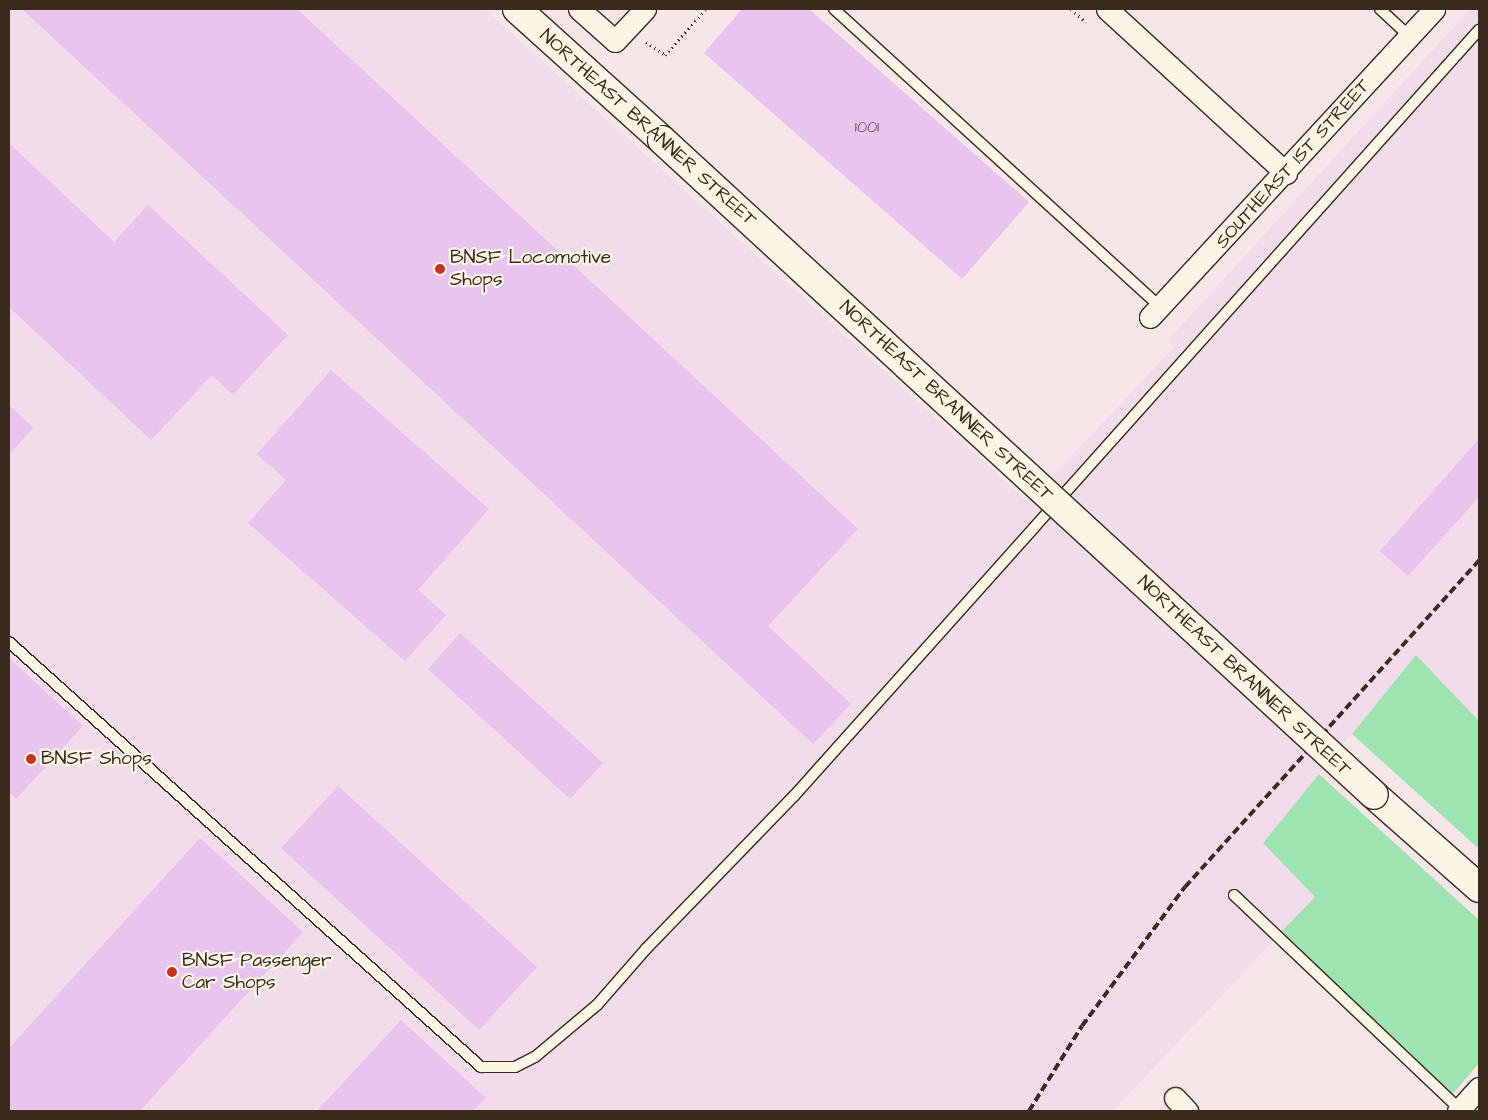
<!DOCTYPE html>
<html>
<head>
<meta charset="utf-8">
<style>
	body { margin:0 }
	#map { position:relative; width:1488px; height:1120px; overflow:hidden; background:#f6e6e8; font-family:"Architects Daughter",sans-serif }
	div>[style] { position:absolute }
	.built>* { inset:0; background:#f2dcea }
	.green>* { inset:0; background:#9de4b1 }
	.building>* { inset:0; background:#e8c4ef }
	.path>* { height:3px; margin-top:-1.5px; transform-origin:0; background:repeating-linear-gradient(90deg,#3b2a1e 0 1px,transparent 0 5px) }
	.roads { filter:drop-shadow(1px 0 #3b2a1e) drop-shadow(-1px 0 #3b2a1e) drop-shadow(0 1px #3b2a1e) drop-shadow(0 -1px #3b2a1e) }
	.lane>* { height:10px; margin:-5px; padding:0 5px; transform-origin:5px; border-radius:5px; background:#fcf5e5 }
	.street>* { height:21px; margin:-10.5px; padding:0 10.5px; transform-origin:10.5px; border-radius:10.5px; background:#fcf5e5 }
	.secondary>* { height:28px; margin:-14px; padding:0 14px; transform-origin:14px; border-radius:14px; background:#fcf5e5 }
	.rail>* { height:4px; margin-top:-2px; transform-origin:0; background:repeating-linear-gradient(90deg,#3b2a1e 0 8px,transparent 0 12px) }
	.bridges { filter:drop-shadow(1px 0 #3b2a1e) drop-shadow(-1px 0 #3b2a1e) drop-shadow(0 1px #3b2a1e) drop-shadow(0 -1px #3b2a1e) }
	.secondary-bridge>* { height:28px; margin:-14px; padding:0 14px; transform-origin:14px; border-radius:14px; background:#fcf5e5 }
	.dots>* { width:14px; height:14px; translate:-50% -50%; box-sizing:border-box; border:2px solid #fcf5e5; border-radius:50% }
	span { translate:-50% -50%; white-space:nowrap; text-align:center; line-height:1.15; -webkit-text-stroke:4.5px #fcf5e5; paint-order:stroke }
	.number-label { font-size:16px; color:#665052 }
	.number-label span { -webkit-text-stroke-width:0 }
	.street-label { font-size:19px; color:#3b2a1e }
	.poi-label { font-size:19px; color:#3b2a1e }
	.left { translate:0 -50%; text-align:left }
	.frame { position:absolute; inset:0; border:10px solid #3b2a1e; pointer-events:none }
</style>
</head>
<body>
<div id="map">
	<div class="built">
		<i style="clip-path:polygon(9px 9px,485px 9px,1028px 502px,1174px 347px,1168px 340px,1470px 9px,1479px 9px,1479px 721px,1416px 655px,1263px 843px,1315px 897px,1113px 1111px,9px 1111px)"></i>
	</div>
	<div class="green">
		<i style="clip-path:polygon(1416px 655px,1479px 721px,1479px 849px,1352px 734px)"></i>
		<i style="clip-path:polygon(1319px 774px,1479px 920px,1479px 1063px,1452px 1095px,1280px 933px,1315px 897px,1263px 843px)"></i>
	</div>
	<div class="building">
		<i style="clip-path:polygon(22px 9px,297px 9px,858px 529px,768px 626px,851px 704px,813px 744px)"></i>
		<i style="clip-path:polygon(742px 9px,809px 9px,1029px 202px,962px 279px,704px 53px)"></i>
		<i style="clip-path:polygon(9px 143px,114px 242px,148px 205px,288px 335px,233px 395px,212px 375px,151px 440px,9px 307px)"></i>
		<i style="clip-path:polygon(331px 370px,489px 509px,418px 590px,446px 615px,405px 661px,248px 523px,286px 480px,257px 454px)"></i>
		<i style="clip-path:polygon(9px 405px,33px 428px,9px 455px)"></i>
		<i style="clip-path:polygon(1479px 439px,1479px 497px,1408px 576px,1380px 551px)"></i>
		<i style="clip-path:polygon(460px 633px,603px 763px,570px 799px,428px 669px)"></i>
		<i style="clip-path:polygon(9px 658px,83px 726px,16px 799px,9px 792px)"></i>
		<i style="clip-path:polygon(338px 786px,537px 967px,479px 1030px,281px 848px)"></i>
		<i style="clip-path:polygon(200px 838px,303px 932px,140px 1111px,9px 1111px,9px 1048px)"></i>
		<i style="clip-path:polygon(401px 1020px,486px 1098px,473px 1111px,317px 1111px)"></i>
	</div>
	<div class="path">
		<i style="left:1071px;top:9px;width:20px;rotate:41deg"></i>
		<i style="left:646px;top:42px;width:23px;rotate:34deg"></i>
		<i style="left:665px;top:55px;width:62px;rotate:-48.3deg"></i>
	</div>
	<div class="roads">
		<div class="lane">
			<i style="left:834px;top:9px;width:443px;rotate:42.4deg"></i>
			<i style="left:1380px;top:9px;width:40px;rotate:43deg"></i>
			<i style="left:9px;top:642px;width:635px;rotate:42deg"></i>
			<i style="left:481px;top:1067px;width:34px"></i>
			<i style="left:515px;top:1067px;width:22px;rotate:-27deg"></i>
			<i style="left:535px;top:1057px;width:81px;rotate:-40deg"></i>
			<i style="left:597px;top:1005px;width:74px;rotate:-48.8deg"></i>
			<i style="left:646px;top:949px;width:213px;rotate:-46deg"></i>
			<i style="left:794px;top:796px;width:1028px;rotate:-48.2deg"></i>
			<i style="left:1234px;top:895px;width:314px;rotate:43.5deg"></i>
		</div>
		<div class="street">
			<i style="left:579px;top:9px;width:48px;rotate:41.6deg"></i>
			<i style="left:615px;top:41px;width:44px;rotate:-46.8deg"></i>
			<i style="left:1107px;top:9px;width:243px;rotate:42.5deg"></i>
			<i style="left:1150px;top:317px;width:419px;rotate:-47.3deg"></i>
			<i style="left:1175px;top:1098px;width:18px;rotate:47deg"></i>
			<i style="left:1458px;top:1111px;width:31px;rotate:-48deg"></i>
		</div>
		<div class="secondary">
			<i style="left:517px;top:9px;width:195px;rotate:42.1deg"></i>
			<i style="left:1374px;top:795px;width:140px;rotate:41.5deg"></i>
		</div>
	</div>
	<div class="rail">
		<i style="left:1029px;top:1111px;width:100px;rotate:-58.1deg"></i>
		<i style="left:1082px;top:1026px;width:173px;rotate:-53.5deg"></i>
		<i style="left:1185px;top:887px;width:440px;rotate:-48deg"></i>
	</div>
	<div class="bridges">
		<div class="secondary-bridge">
			<i style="left:662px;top:140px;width:967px;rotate:42.61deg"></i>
		</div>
	</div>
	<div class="dots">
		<i style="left:440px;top:269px;background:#c8321e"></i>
		<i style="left:31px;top:759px;background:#c8321e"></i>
		<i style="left:172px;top:972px;background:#c8321e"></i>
	</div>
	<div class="number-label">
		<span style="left:867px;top:127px">1001</span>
	</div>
	<div class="street-label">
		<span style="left:648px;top:128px;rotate:42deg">NORTHEAST BRANNER STREET</span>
		<span style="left:1293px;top:164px;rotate:-48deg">SOUTHEAST 1ST STREET</span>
		<span style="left:946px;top:401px;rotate:43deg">NORTHEAST BRANNER STREET</span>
		<span style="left:1244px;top:676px;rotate:43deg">NORTHEAST BRANNER STREET</span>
	</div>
	<div class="poi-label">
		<span class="left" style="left:450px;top:269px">BNSF Locomotive<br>Shops</span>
		<span class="left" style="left:41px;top:759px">BNSF Shops</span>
		<span class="left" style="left:182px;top:972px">BNSF Passenger<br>Car Shops</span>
	</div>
	<div class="frame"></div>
</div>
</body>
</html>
